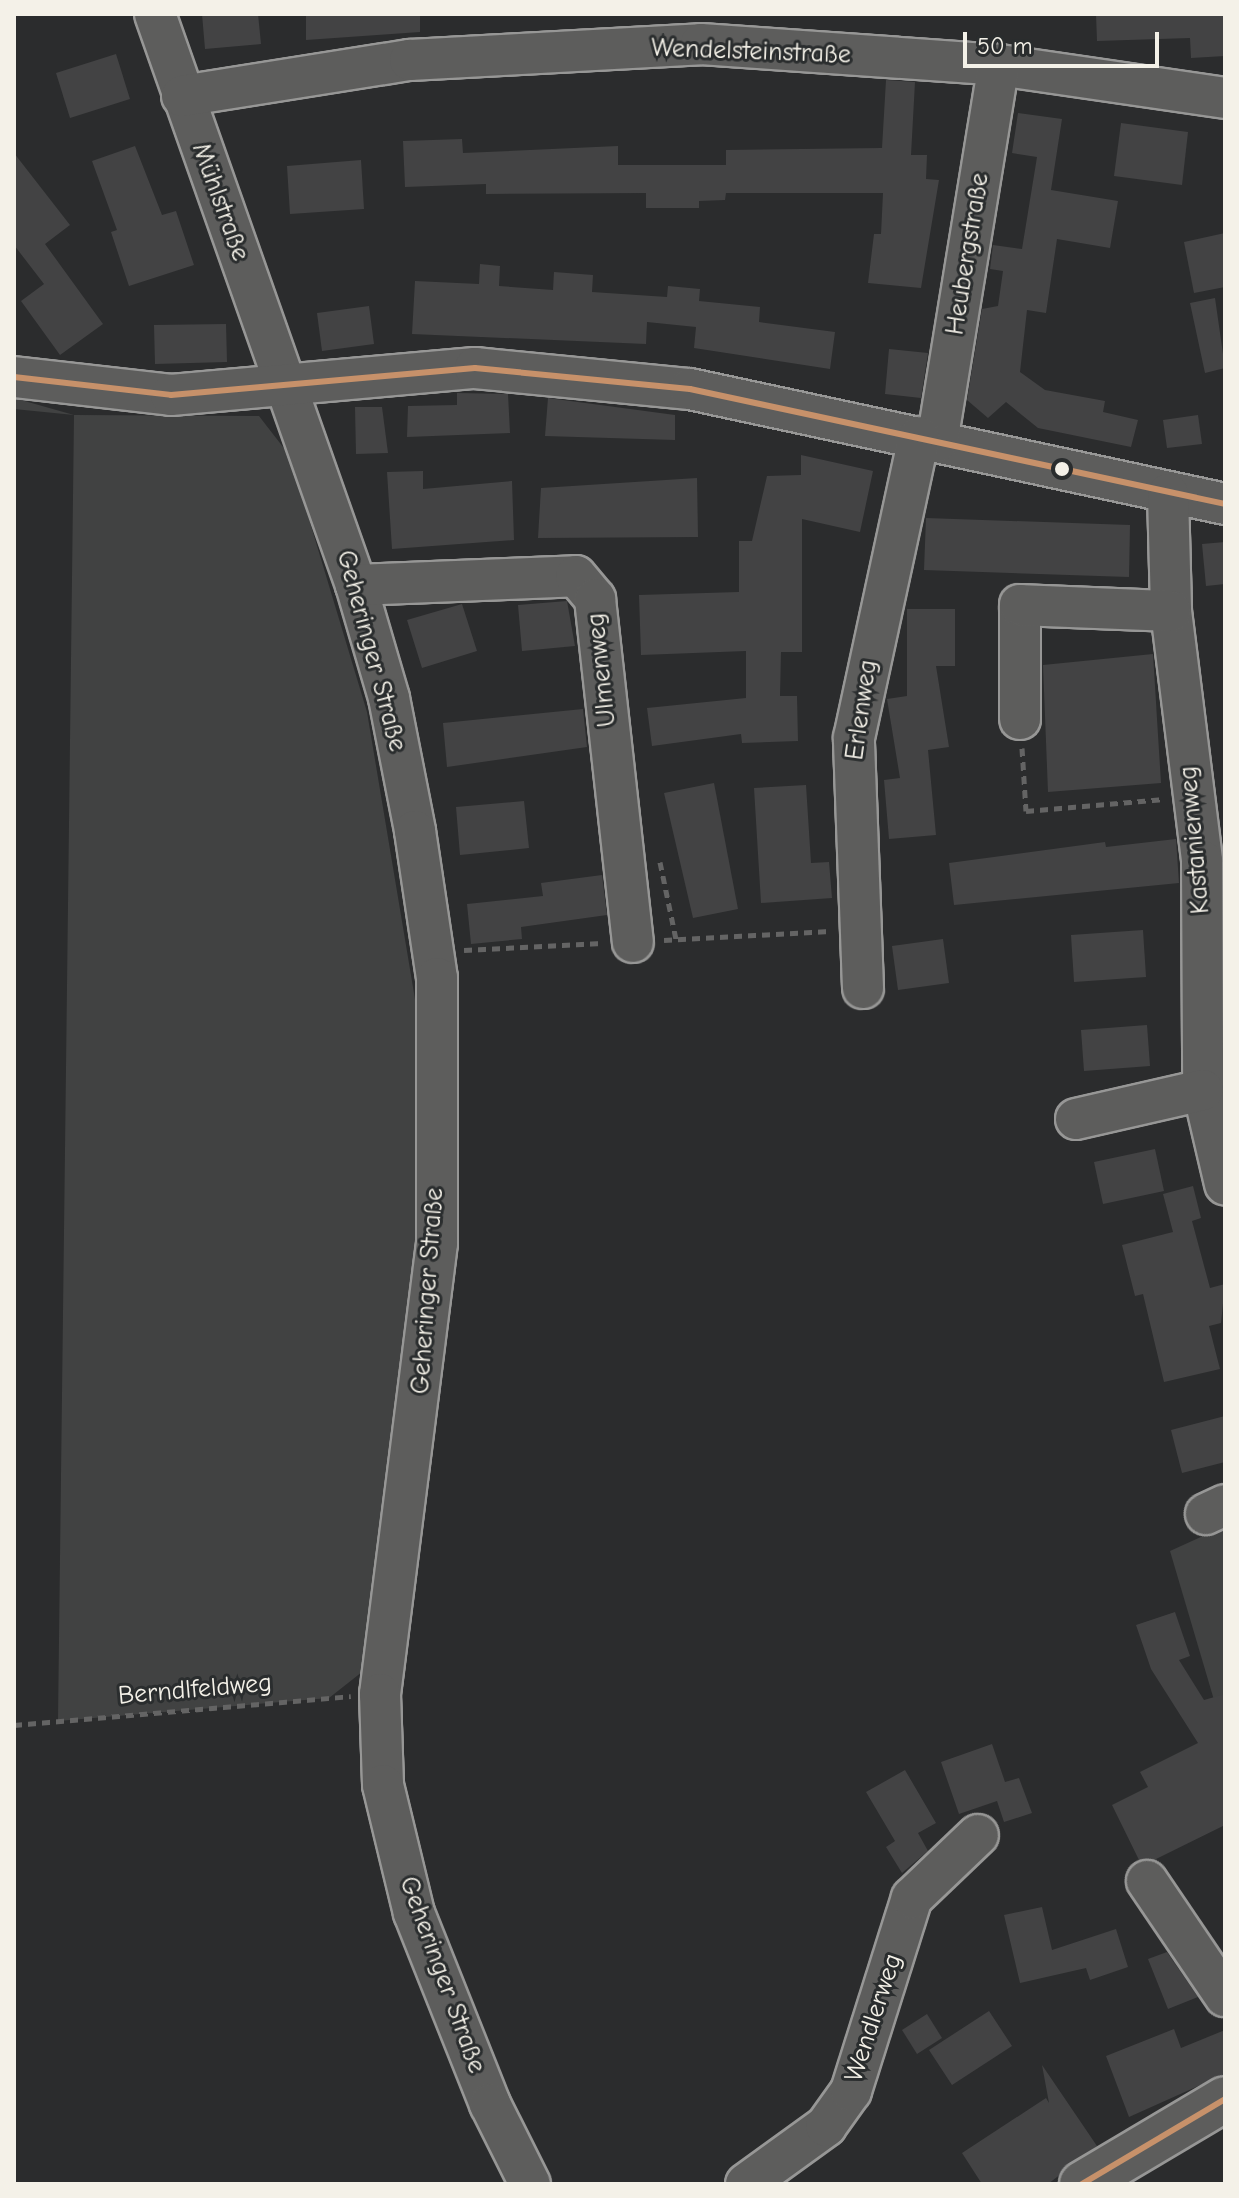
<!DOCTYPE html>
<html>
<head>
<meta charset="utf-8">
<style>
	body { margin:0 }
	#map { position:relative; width:1239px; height:2198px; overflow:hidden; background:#2b2c2d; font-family:"Comic Neue",sans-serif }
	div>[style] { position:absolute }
	.green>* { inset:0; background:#414242 }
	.building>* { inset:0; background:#434344 }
	.path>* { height:5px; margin-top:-2.5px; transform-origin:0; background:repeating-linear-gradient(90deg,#646464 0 8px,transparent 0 14px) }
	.roads { filter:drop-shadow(2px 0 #979796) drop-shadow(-2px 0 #979796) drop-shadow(0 2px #979796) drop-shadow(0 -2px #979796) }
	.minor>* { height:40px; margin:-20px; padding:0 20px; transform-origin:20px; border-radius:20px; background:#5d5d5c }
	.major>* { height:44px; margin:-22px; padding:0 22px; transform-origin:22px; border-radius:22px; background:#5d5d5c }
	.bus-1>* { height:6px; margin:-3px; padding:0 3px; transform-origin:3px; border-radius:3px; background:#c7916a }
	.dots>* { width:22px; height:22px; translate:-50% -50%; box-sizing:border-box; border:4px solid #2a2d2e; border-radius:50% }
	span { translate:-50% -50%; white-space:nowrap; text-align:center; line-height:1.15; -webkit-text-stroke:6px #2a2d2e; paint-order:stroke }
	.street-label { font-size:26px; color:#f4f1e8 }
	.frame { position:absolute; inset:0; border:16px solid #f4f1e8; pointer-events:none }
	.scale { position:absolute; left:963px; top:32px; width:196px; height:36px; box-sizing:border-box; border:4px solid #f4f1e8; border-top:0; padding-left:10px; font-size:24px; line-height:28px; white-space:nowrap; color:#f4f1e8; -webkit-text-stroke:6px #2a2d2e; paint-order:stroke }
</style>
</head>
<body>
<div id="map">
	<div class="green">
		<i style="clip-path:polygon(14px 398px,74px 415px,259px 416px,290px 456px,367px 712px,421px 1035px,415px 1241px,382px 1579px,362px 1672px,329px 1698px,58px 1721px,74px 415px,14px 409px)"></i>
		<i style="clip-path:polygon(1225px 1526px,1225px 1697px,1214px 1700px,1170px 1551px)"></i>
	</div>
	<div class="building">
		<i style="clip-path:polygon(202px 14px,258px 14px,261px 44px,205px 49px)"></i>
		<i style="clip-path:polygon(306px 14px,420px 14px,420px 32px,306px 40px)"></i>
		<i style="clip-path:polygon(1096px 14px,1225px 14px,1225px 56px,1191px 58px,1190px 38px,1097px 41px)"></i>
		<i style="clip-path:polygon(116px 54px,130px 99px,70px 118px,56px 73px)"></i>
		<i style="clip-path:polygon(886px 80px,915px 82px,911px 155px,927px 155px,926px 179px,939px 180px,921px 288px,868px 283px,874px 234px,881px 234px,883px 193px,726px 193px,725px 200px,699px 201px,699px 208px,646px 208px,646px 193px,486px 194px,486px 184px,405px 187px,403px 141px,462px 139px,463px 153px,618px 146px,618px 165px,726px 165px,726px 150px,882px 148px)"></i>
		<i style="clip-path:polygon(1018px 113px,1062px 119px,1051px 190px,1118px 201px,1110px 248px,1057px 239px,1046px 313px,1027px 310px,1020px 372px,1045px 390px,1105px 401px,1103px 412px,1138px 420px,1131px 447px,1038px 428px,1006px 402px,988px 418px,967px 400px,982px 309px,998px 306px,1003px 271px,990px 269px,993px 245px,1022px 249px,1037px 157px,1012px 153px)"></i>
		<i style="clip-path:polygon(1121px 123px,1188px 132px,1182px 185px,1114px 176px)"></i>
		<i style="clip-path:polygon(135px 146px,162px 215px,176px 211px,194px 265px,129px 286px,111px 232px,117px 230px,92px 161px)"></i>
		<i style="clip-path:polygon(14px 153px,70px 225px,45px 244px,103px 324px,60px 355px,21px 301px,44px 284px,14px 245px)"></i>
		<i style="clip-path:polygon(361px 160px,364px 209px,290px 214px,287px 166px)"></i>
		<i style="clip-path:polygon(1225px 233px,1225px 287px,1194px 293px,1184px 242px)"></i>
		<i style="clip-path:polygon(480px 264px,500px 266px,499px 286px,553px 290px,554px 272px,593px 275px,592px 292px,667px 297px,668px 286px,700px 289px,699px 301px,760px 307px,759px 322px,835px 332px,830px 369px,694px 348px,696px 327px,647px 322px,646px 344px,412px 334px,415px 281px,479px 284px)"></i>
		<i style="clip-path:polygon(1215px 298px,1225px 368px,1205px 373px,1190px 303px)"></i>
		<i style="clip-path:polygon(369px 306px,374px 344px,322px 351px,317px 313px)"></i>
		<i style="clip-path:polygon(226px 324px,227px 362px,155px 364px,154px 325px)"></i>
		<i style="clip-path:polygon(889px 349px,928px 353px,921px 398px,885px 394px)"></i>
		<i style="clip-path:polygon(457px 393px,508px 394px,510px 433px,407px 437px,408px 406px,457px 405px)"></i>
		<i style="clip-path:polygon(548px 398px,675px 415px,675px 440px,545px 436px)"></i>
		<i style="clip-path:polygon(355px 407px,382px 407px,388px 453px,356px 454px)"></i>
		<i style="clip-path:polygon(1198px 415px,1202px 444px,1167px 448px,1163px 420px)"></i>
		<i style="clip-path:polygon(801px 455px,873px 471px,860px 532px,802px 519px,802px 652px,781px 652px,780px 696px,797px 696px,798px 741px,742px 743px,741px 734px,652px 746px,647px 708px,746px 698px,746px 651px,641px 655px,639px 595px,739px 592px,739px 541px,752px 541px,767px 476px,801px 475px)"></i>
		<i style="clip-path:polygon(423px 471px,423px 489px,512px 481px,514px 540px,392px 549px,387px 472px)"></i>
		<i style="clip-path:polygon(697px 478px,698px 537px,538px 538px,541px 488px)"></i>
		<i style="clip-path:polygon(926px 518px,1130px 525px,1129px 577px,924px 570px)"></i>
		<i style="clip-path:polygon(1225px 542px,1225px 584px,1206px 586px,1202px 544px)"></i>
		<i style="clip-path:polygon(567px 601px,575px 646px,522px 651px,518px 605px)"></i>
		<i style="clip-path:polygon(462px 604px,477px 651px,422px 668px,407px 620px)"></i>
		<i style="clip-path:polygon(907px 609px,955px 609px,955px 666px,936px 666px,949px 747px,928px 750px,936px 835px,889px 839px,884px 780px,900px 778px,887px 699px,907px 696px)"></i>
		<i style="clip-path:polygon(1153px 654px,1161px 783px,1048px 792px,1043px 665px)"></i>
		<i style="clip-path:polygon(583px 709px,587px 747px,447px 767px,443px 723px)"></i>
		<i style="clip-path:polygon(714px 783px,738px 909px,693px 918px,664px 793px)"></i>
		<i style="clip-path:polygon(806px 785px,811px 863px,829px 862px,832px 898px,761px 903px,754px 788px)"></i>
		<i style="clip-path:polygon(524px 801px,529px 848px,460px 855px,456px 807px)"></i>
		<i style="clip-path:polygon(1176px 839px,1179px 883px,954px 905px,949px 863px,1105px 842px,1106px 847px)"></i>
		<i style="clip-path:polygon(602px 875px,607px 915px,521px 927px,522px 939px,471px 944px,467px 904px,543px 896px,541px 883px)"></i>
		<i style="clip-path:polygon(1143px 930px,1146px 977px,1074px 982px,1071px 935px)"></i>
		<i style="clip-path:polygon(943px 939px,949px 983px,898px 990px,892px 946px)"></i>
		<i style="clip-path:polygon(1147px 1025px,1150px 1066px,1084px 1071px,1081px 1030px)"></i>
		<i style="clip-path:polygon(1155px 1149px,1164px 1191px,1103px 1204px,1094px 1162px)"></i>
		<i style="clip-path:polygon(1193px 1186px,1201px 1218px,1192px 1221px,1210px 1288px,1225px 1284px,1221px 1323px,1209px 1326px,1220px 1369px,1164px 1382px,1143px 1294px,1135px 1296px,1122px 1245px,1173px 1232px,1163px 1194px)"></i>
		<i style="clip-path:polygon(1225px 1416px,1225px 1462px,1182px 1473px,1171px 1430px)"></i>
		<i style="clip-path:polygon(1175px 1612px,1190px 1656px,1179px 1660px,1204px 1700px,1225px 1694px,1225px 1825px,1154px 1860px,1139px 1860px,1112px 1805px,1148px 1787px,1140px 1772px,1198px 1743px,1151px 1669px,1136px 1625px)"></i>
		<i style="clip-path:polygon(992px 1744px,1005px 1782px,1019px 1778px,1032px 1813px,1004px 1822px,997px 1801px,959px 1814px,941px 1762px)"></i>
		<i style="clip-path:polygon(905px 1770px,936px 1823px,918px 1833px,928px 1851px,902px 1873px,886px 1847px,895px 1841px,866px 1792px)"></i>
		<i style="clip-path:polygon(1042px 1907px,1052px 1950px,1116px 1929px,1128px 1967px,1090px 1980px,1086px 1968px,1020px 1983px,1004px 1915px)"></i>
		<i style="clip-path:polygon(1167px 1952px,1198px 1997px,1168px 2009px,1148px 1959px)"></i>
		<i style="clip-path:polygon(989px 2011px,1012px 2046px,952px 2085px,929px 2050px)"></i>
		<i style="clip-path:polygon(927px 2014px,942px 2038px,917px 2054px,902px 2030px)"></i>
		<i style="clip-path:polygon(1174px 2029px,1181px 2048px,1225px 2030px,1225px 2074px,1129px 2117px,1106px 2056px)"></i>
		<i style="clip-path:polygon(1042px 2065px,1097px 2146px,1048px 2184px,982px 2184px,962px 2153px,1046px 2098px,1049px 2103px)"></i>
	</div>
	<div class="path">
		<i style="left:1022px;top:748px;width:63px;rotate:86.4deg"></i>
		<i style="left:1026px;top:811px;width:139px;rotate:-5deg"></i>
		<i style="left:660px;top:862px;width:79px;rotate:78.3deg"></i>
		<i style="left:664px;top:940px;width:166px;rotate:-3.1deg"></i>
		<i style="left:464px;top:950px;width:138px;rotate:-2.9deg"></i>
		<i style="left:14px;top:1725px;width:338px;rotate:-4.9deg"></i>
	</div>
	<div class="roads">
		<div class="minor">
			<i style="left:155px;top:14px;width:605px;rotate:70.61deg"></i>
			<i style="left:356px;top:585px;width:118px;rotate:73.7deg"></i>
			<i style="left:389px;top:698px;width:136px;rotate:78.9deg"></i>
			<i style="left:415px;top:831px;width:149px;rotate:81.5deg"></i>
			<i style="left:437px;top:978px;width:265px;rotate:90deg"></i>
			<i style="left:437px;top:1243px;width:455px;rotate:97.2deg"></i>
			<i style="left:380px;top:1694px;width:91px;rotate:88.1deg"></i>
			<i style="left:383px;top:1785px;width:132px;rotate:76.4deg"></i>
			<i style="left:414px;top:1913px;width:206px;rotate:68.3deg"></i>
			<i style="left:490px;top:2104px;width:89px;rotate:63.4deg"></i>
			<i style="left:182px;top:96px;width:231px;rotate:-9deg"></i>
			<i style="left:410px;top:60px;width:291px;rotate:-3.1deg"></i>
			<i style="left:701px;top:44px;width:299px;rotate:4deg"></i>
			<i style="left:999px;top:65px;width:228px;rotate:8.3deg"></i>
			<i style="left:14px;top:377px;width:158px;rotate:6.5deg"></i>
			<i style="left:171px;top:395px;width:305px;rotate:-5.1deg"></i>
			<i style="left:475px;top:368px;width:216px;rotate:5.6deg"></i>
			<i style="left:690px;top:389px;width:547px;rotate:12.13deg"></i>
			<i style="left:937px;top:442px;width:382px;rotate:-80.7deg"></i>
			<i style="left:1168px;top:494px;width:117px;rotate:88.5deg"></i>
			<i style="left:1171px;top:611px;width:252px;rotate:82.9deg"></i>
			<i style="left:1202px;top:861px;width:229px;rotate:89.7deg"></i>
			<i style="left:1203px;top:1090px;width:97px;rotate:76.8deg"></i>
			<i style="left:356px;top:585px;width:220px;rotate:-2.3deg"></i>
			<i style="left:576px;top:576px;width:30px;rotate:50deg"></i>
			<i style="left:595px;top:599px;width:345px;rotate:83.7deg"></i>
			<i style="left:1020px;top:719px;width:114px;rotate:-90deg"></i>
			<i style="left:1020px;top:605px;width:151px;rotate:2.3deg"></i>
			<i style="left:863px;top:988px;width:250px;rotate:-92.1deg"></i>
			<i style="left:854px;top:738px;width:308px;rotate:-77.8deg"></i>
			<i style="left:1076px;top:1119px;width:130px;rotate:-12.9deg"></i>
			<i style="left:1206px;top:1514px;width:21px;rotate:-25deg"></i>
			<i style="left:1147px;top:1881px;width:139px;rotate:55.9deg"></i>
			<i style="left:746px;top:2184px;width:99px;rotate:-35.9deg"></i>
			<i style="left:826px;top:2126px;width:43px;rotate:-54.5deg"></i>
			<i style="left:851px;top:2091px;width:202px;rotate:-72.5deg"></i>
			<i style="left:912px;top:1898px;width:91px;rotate:-43.7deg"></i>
		</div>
		<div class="major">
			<i style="left:1082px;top:2184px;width:166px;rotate:-30.7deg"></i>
		</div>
	</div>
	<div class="bus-1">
		<i style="left:14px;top:377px;width:158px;rotate:6.5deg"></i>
		<i style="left:171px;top:395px;width:305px;rotate:-5.1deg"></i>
		<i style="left:475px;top:368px;width:216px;rotate:5.6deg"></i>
		<i style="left:690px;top:389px;width:547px;rotate:12.13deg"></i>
		<i style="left:1082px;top:2184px;width:166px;rotate:-30.7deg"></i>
	</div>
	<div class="dots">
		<i style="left:1062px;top:469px;background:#f4f1e8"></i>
	</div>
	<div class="street-label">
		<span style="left:751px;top:52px;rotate:2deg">Wendelsteinstraße</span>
		<span style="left:220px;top:202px;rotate:70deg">Mühlstraße</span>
		<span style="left:968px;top:254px;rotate:-81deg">Heubergstraße</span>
		<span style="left:371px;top:651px;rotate:75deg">Geheringer Straße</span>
		<span style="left:602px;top:670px;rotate:-96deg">Ulmenweg</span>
		<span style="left:862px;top:710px;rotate:-82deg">Erlenweg</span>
		<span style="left:1195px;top:840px;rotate:-95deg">Kastanienweg</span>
		<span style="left:428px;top:1291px;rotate:-86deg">Geheringer Straße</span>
		<span style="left:195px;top:1690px;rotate:-5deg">Berndlfeldweg</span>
		<span style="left:442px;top:1975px;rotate:70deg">Geheringer Straße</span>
		<span style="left:874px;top:2018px;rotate:-72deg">Wendlerweg</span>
	</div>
	<div class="frame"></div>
	<div class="scale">50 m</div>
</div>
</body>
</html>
